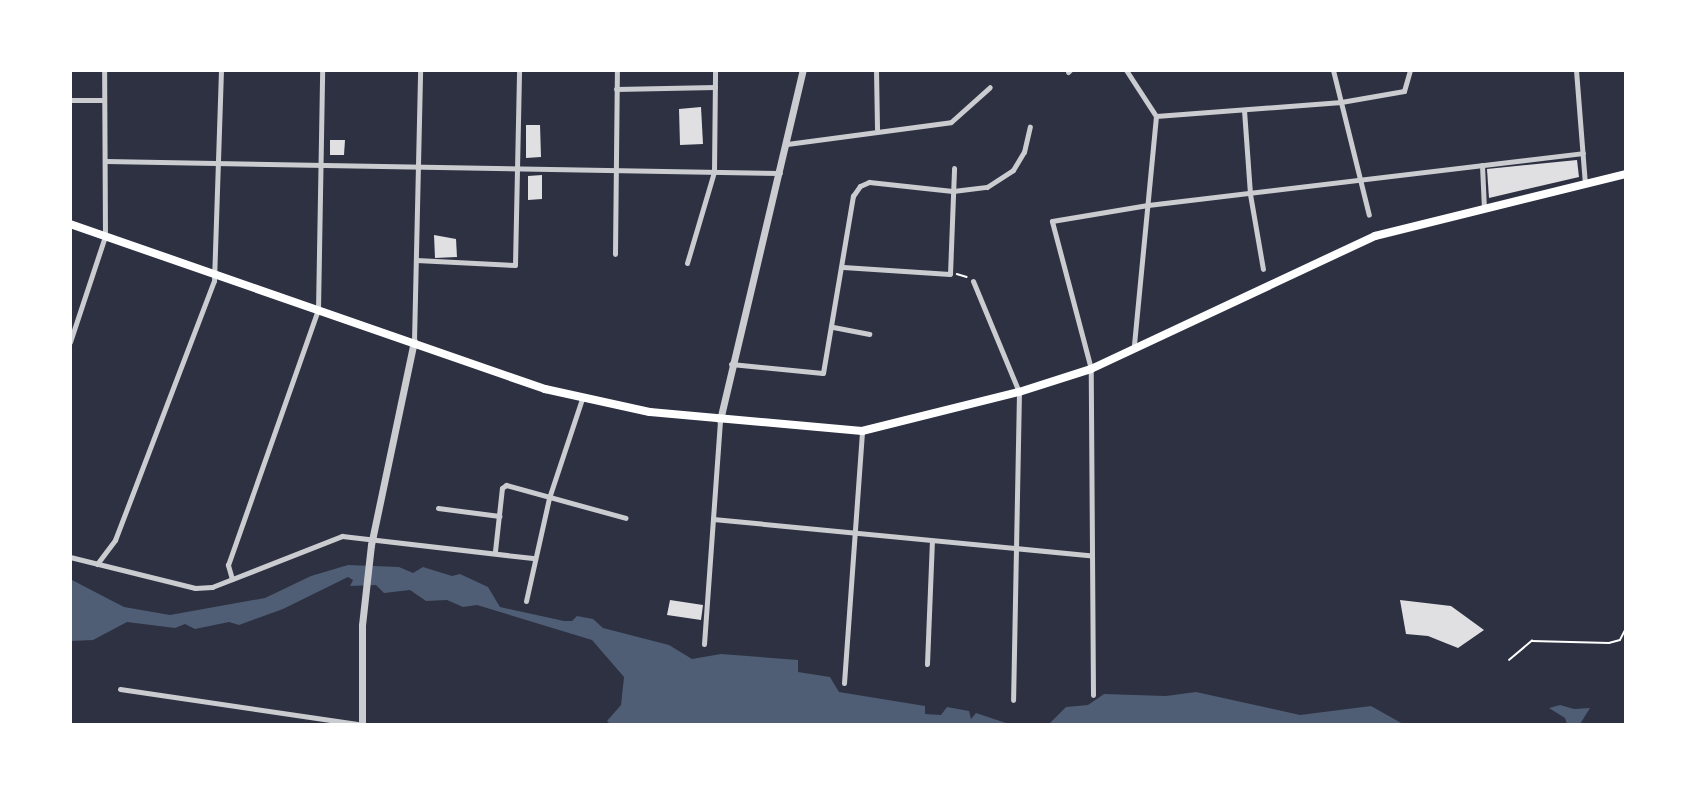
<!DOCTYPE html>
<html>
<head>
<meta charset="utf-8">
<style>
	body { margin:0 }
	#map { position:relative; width:1696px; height:795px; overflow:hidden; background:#2d3142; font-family:Arial,sans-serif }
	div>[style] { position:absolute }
	.water>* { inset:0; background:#4f5d75 }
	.building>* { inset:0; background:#e0e0e3 }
	.path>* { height:1.5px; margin:-0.75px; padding:0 0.75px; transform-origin:0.75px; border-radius:0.75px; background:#fff }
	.minor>* { height:5px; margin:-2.5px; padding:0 2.5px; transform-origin:2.5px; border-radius:2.5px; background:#caccd0 }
	.tertiary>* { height:7px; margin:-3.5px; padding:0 3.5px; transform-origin:3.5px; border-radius:3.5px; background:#caccd0 }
	.secondary>* { height:8px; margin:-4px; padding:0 4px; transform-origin:4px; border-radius:4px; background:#fff }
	span { translate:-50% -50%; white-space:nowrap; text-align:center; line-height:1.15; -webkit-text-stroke:4.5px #fff; paint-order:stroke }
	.frame { position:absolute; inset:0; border:72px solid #fff; pointer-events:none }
</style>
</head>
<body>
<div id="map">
	<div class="water">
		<i style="clip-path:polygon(348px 565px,399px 567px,413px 573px,423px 567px,452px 576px,460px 574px,488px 587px,500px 607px,564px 621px,572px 621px,577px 616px,593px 619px,603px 628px,669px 645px,692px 659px,721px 654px,798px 660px,798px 672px,830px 677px,839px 692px,925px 706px,925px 714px,941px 715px,947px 707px,969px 711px,971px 719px,976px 713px,1009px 724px,610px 724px,607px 721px,621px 705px,624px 677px,592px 640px,477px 605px,463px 607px,447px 600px,426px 601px,410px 590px,384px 593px,376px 585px,350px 586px,353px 580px,348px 577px,283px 609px,239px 625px,229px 622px,195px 629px,185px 624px,175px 628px,127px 622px,93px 640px,71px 641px,70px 579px,124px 607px,170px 615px,265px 598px,311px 576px)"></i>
		<i style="clip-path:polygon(1196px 692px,1300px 715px,1371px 706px,1403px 724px,1049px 724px,1066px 707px,1088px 705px,1104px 694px,1166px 696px)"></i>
		<i style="clip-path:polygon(1560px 705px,1574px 709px,1590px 708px,1580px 724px,1567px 724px,1565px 718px,1549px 708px)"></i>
	</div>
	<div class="building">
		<i style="clip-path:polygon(701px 107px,703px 144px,680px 145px,679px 109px)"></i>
		<i style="clip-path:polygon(526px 125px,540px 125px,541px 157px,526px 158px)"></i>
		<i style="clip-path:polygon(330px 140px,345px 140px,344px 155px,330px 155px)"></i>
		<i style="clip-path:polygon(1577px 160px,1579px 177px,1489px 198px,1487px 169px)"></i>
		<i style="clip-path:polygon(542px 175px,542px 199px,528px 200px,528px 176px)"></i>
		<i style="clip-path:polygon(434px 235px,456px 239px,457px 257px,435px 258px)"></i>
		<i style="clip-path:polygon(670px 600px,703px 605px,701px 620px,667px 615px)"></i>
		<i style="clip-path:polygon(1400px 600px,1451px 606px,1484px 630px,1458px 648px,1428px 636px,1406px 634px)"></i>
	</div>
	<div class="path">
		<i style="left:957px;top:274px;width:10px;rotate:17deg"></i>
		<i style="left:1509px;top:660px;width:30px;rotate:-40deg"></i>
		<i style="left:1532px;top:641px;width:77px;rotate:1.5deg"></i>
		<i style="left:1609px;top:643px;width:11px;rotate:-15deg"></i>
		<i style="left:1620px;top:640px;width:13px;rotate:-63deg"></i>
	</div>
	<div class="minor">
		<i style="left:876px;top:70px;width:59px;rotate:89deg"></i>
		<i style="left:1126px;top:70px;width:55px;rotate:56.9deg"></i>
		<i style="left:1156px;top:116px;width:231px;rotate:95.5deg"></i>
		<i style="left:1333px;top:70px;width:149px;rotate:76.1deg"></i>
		<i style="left:1576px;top:70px;width:114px;rotate:85.5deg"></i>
		<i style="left:1068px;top:72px;width:3px;rotate:-45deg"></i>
		<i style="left:616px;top:89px;width:99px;rotate:-1.2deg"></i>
		<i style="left:70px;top:100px;width:34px"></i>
		<i style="left:1244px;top:110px;width:84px;rotate:85.9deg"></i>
		<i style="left:1250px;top:194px;width:76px;rotate:80.2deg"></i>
		<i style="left:1156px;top:116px;width:186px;rotate:-4.3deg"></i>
		<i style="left:1341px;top:102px;width:64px;rotate:-9.9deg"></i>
		<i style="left:1404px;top:91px;width:22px;rotate:-74deg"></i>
		<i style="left:787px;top:144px;width:165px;rotate:-7.6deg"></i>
		<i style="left:951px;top:122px;width:52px;rotate:-41.9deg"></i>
		<i style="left:106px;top:161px;width:674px;rotate:1.02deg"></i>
		<i style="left:1482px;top:165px;width:44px;rotate:87.4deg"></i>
		<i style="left:615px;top:254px;width:184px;rotate:-89.4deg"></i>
		<i style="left:416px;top:260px;width:99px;rotate:2.9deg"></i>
		<i style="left:515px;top:265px;width:195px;rotate:-88.8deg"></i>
		<i style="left:687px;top:263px;width:95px;rotate:-73.5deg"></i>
		<i style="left:714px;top:172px;width:102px;rotate:-89.4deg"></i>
		<i style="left:843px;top:267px;width:107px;rotate:3.7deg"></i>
		<i style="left:950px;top:274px;width:106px;rotate:-87.8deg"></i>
		<i style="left:973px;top:281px;width:120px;rotate:67.5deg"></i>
		<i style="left:1019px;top:392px;width:308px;rotate:91.1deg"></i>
		<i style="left:833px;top:327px;width:37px;rotate:11deg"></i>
		<i style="left:414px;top:341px;width:271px;rotate:-88.7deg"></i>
		<i style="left:70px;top:342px;width:112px;rotate:-71.7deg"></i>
		<i style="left:105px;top:236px;width:166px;rotate:-90.3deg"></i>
		<i style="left:731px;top:364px;width:92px;rotate:5.6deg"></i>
		<i style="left:823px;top:373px;width:180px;rotate:-80.4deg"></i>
		<i style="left:853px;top:196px;width:12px;rotate:-55deg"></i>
		<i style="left:860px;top:186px;width:10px;rotate:-24deg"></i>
		<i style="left:869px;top:182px;width:84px;rotate:6.1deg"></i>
		<i style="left:953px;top:191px;width:34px;rotate:-7deg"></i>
		<i style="left:987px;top:187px;width:31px;rotate:-33deg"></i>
		<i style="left:1013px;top:170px;width:21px;rotate:-59deg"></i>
		<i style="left:1024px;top:152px;width:26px;rotate:-77deg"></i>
		<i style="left:438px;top:508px;width:62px;rotate:7.5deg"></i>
		<i style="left:713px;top:519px;width:378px;rotate:5.5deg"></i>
		<i style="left:495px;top:551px;width:63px;rotate:-83.7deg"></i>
		<i style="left:502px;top:488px;width:5px;rotate:-37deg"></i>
		<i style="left:506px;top:485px;width:124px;rotate:15.4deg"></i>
		<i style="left:70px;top:557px;width:129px;rotate:13.9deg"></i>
		<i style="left:195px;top:588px;width:17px;rotate:-3deg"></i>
		<i style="left:212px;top:587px;width:140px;rotate:-21.4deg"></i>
		<i style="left:342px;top:536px;width:192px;rotate:6.6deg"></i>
		<i style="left:97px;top:564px;width:30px;rotate:-53deg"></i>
		<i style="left:115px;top:540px;width:277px;rotate:-69.1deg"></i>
		<i style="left:214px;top:281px;width:211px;rotate:-88.1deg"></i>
		<i style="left:232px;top:579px;width:15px;rotate:-106deg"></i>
		<i style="left:228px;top:565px;width:270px;rotate:-70.6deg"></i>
		<i style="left:318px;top:310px;width:240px;rotate:-89deg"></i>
		<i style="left:526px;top:601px;width:106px;rotate:-77.4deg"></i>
		<i style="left:549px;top:498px;width:104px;rotate:-71.6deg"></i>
		<i style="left:704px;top:644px;width:225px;rotate:-85.9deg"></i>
		<i style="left:927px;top:664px;width:122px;rotate:-87.7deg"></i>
		<i style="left:844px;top:683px;width:253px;rotate:-85.9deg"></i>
		<i style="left:120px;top:689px;width:240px;rotate:8.4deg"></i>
		<i style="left:1093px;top:695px;width:326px;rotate:-90.4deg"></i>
		<i style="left:1091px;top:369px;width:153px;rotate:-104.8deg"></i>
		<i style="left:1052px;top:221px;width:97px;rotate:-9.5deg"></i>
		<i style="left:1148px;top:205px;width:438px;rotate:-6.8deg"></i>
	</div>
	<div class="tertiary">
		<i style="left:720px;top:420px;width:360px;rotate:-76.7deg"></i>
		<i style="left:362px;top:724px;width:99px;rotate:-90deg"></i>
		<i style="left:362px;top:625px;width:81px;rotate:-83.6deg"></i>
		<i style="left:371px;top:545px;width:208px;rotate:-78.1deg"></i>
	</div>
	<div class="secondary">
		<i style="left:70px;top:224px;width:503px;rotate:19.16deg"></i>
		<i style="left:545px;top:389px;width:107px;rotate:12.4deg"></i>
		<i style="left:650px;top:412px;width:213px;rotate:5.1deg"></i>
		<i style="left:862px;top:431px;width:162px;rotate:-14deg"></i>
		<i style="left:1019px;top:392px;width:76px;rotate:-17.7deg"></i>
		<i style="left:1091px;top:369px;width:314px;rotate:-25.1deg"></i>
		<i style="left:1375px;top:236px;width:259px;rotate:-13.9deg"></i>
	</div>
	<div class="frame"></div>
</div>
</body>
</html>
